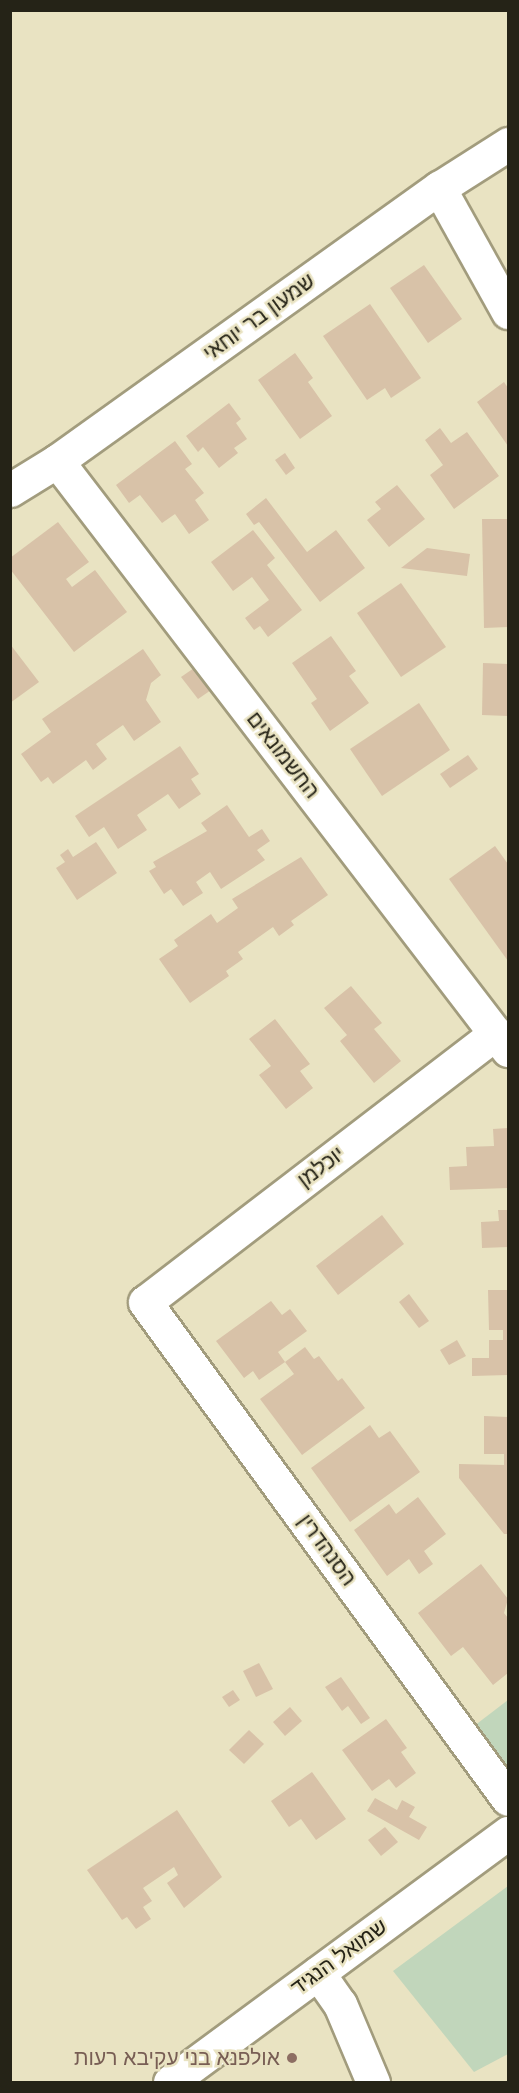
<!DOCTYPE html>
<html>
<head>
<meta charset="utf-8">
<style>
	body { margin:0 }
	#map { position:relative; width:519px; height:2093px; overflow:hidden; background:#e9e3c2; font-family:Helvetica,"Noto Sans Hebrew",sans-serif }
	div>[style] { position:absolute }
	.green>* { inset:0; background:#c1d6bb }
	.building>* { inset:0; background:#d8c2a8 }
	.roads { filter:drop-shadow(2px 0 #a29c7d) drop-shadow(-2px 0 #a29c7d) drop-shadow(0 2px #a29c7d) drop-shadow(0 -2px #a29c7d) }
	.minor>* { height:33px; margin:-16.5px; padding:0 16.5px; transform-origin:16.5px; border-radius:16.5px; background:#fff }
	.dots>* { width:16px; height:16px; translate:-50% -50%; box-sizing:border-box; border:3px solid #e9e3c2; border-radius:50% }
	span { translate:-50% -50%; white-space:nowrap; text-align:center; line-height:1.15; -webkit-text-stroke:5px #e9e3c2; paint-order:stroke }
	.street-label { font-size:21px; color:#252317 }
	.education-label { font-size:21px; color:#785e54 }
	.right { translate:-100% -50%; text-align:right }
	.frame { position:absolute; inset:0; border:12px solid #252317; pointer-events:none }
</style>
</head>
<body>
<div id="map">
	<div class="green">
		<i style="clip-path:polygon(508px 1700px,508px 1775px,474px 1726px)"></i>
		<i style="clip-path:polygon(508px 1886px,508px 2054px,474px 2072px,393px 1971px)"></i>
	</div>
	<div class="building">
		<i style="clip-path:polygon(424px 265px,462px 319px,428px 343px,390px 288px)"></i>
		<i style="clip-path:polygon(370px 304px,421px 378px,391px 398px,385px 388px,367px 400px,323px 336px)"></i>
		<i style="clip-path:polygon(295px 353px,313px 378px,308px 382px,332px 416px,300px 439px,258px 380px)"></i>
		<i style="clip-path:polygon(504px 382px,508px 388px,508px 446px,477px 402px)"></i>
		<i style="clip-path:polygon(229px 403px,241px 419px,236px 423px,247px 439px,234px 448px,238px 453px,219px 468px,203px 447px,198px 452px,186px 436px)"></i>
		<i style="clip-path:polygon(440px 428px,451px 443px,467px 432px,499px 476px,454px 509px,430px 475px,443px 465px,425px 440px)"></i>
		<i style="clip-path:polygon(175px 441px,192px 464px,185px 469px,204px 493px,195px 500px,209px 520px,189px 534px,175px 514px,162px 523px,140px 495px,129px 503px,116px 485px)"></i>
		<i style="clip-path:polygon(285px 453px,295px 468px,286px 475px,275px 460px)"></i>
		<i style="clip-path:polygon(397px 485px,425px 519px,389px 547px,367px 520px,381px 509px,375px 502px)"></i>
		<i style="clip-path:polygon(266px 498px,307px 552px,336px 530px,365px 568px,320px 602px,259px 522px,254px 525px,246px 514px)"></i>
		<i style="clip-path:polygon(482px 519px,508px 519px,508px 627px,484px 628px)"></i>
		<i style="clip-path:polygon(58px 522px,89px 562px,66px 579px,72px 587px,95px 570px,127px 612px,74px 652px,10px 569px,10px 558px)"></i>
		<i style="clip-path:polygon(253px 530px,275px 558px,267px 565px,302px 610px,268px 637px,260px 626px,254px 630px,245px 618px,269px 600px,252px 577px,233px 591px,211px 562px)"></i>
		<i style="clip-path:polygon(427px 548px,470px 554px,467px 576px,401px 568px)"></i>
		<i style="clip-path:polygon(401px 583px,446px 647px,401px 677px,357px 613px)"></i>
		<i style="clip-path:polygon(331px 636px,356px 671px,349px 676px,369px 703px,330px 731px,311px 703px,317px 699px,292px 663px)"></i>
		<i style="clip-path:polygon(10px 644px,39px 682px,10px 703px)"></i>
		<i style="clip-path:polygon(143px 649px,161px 675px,151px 683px,146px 700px,161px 722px,134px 741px,123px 725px,96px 744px,107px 759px,93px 770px,86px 760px,53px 784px,48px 777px,41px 782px,21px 754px,51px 732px,42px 719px)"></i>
		<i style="clip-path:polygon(483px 663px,508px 664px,508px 716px,482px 715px)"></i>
		<i style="clip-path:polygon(197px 666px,214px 688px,198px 699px,181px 677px)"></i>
		<i style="clip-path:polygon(419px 703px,450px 750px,382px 796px,350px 749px)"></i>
		<i style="clip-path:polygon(180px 746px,199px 774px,191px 779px,201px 794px,179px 809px,168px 794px,137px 815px,147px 830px,118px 849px,104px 827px,89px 837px,75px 816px)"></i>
		<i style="clip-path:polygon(468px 755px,478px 769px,450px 788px,440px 774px)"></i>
		<i style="clip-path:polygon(227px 805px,249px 837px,262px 829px,270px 841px,257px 850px,265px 860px,221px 889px,210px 872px,196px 882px,203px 893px,183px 906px,171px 889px,164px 894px,149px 871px,156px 867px,153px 862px,207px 831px,201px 823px)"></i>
		<i style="clip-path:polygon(96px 842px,117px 873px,77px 900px,56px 868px,65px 862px,60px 855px,68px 849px,73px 857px)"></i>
		<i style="clip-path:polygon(495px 846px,508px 864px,508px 961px,449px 879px)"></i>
		<i style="clip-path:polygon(301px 857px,328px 895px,291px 921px,294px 925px,279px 936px,273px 927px,238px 952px,243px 959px,226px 971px,229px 976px,190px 1003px,159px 959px,178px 946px,174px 940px,211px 914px,217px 923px,238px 908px,232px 899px)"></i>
		<i style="clip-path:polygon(351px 986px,382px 1023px,374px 1029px,401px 1061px,374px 1083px,340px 1041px,347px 1035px,324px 1008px)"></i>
		<i style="clip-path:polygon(275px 1019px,310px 1064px,300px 1071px,313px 1088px,286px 1109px,259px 1075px,271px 1066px,249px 1039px)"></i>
		<i style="clip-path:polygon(508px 1128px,508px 1188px,450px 1190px,449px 1167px,467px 1166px,466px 1147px,494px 1146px,493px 1129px)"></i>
		<i style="clip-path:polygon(498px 1210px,508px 1210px,508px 1247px,482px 1248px,481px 1222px,499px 1221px)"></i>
		<i style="clip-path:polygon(382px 1215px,404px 1244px,338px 1295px,316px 1266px)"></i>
		<i style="clip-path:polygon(488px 1290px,508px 1290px,508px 1375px,472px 1376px,472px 1358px,489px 1358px,489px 1340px,503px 1340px,503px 1330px,489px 1330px)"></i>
		<i style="clip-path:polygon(409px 1294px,429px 1321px,419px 1328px,399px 1302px)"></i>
		<i style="clip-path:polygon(271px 1301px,282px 1315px,290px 1309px,307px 1331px,278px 1352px,285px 1362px,305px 1347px,314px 1359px,319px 1356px,338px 1381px,342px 1378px,365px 1408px,302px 1455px,260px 1399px,294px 1374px,285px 1362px,259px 1380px,253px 1371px,244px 1378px,216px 1341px)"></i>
		<i style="clip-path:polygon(457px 1340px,466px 1356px,449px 1365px,440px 1350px)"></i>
		<i style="clip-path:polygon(484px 1416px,508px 1417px,508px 1534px,504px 1534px,459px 1478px,459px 1464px,504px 1465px,504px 1454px,484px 1454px)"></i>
		<i style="clip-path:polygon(370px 1425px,379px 1438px,390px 1431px,420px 1472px,350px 1522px,311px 1468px)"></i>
		<i style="clip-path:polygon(418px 1497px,446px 1534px,424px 1551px,433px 1564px,419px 1574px,409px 1559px,387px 1576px,354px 1530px,389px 1504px,396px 1514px)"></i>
		<i style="clip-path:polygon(481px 1564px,508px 1599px,504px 1613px,508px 1618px,508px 1673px,493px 1685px,463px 1647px,451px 1656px,418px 1613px)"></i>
		<i style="clip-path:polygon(259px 1663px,273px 1689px,256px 1697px,243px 1671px)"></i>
		<i style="clip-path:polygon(341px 1677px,370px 1718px,361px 1724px,348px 1706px,342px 1711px,325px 1687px)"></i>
		<i style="clip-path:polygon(233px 1690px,240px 1700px,229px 1707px,222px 1697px)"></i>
		<i style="clip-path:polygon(290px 1707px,302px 1721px,285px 1736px,273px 1722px)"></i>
		<i style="clip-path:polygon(386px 1719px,407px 1748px,401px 1752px,416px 1773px,396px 1788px,389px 1779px,372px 1791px,342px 1750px)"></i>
		<i style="clip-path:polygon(249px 1730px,264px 1744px,244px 1764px,229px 1750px)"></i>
		<i style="clip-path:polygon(312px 1772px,346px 1819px,316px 1840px,301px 1819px,289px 1827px,271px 1801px)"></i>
		<i style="clip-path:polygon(375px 1798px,397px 1810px,402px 1800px,415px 1807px,409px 1817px,427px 1827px,419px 1840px,367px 1811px)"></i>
		<i style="clip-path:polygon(177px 1810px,222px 1877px,184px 1908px,167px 1883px,178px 1875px,174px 1867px,143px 1888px,152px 1901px,143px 1907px,151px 1919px,136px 1929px,127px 1917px,122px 1920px,87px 1870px)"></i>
		<i style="clip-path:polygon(385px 1827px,398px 1842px,381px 1856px,368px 1840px)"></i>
	</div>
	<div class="roads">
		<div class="minor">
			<i style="left:439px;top:188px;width:142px;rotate:60.9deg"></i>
			<i style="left:57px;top:461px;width:742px;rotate:52.56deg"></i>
			<i style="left:10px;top:490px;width:55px;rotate:-31.7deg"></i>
			<i style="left:57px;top:461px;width:470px;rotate:-35.6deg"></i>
			<i style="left:439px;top:188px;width:82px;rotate:-32.5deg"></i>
			<i style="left:496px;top:1033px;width:442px;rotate:142.5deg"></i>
			<i style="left:145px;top:1302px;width:615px;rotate:53.86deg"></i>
			<i style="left:318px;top:1973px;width:38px;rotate:55deg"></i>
			<i style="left:340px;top:2004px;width:85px;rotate:67.1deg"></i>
			<i style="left:170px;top:2082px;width:420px;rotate:-36.4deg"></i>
		</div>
	</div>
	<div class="dots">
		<i style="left:292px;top:2058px;background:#8d6e63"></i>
	</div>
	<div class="street-label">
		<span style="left:259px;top:317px;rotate:-36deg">שמעון בר יוחאי</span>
		<span style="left:283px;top:755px;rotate:52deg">החשמונאים</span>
		<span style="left:321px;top:1167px;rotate:-37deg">יוכלמן</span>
		<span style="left:327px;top:1550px;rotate:54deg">הסנהדרין</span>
		<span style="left:339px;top:1957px;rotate:-36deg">שמואל הנגיד</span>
	</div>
	<div class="education-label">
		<span class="right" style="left:280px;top:2058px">אולפנא בני עקיבא רעות</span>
	</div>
	<div class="frame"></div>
</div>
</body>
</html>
